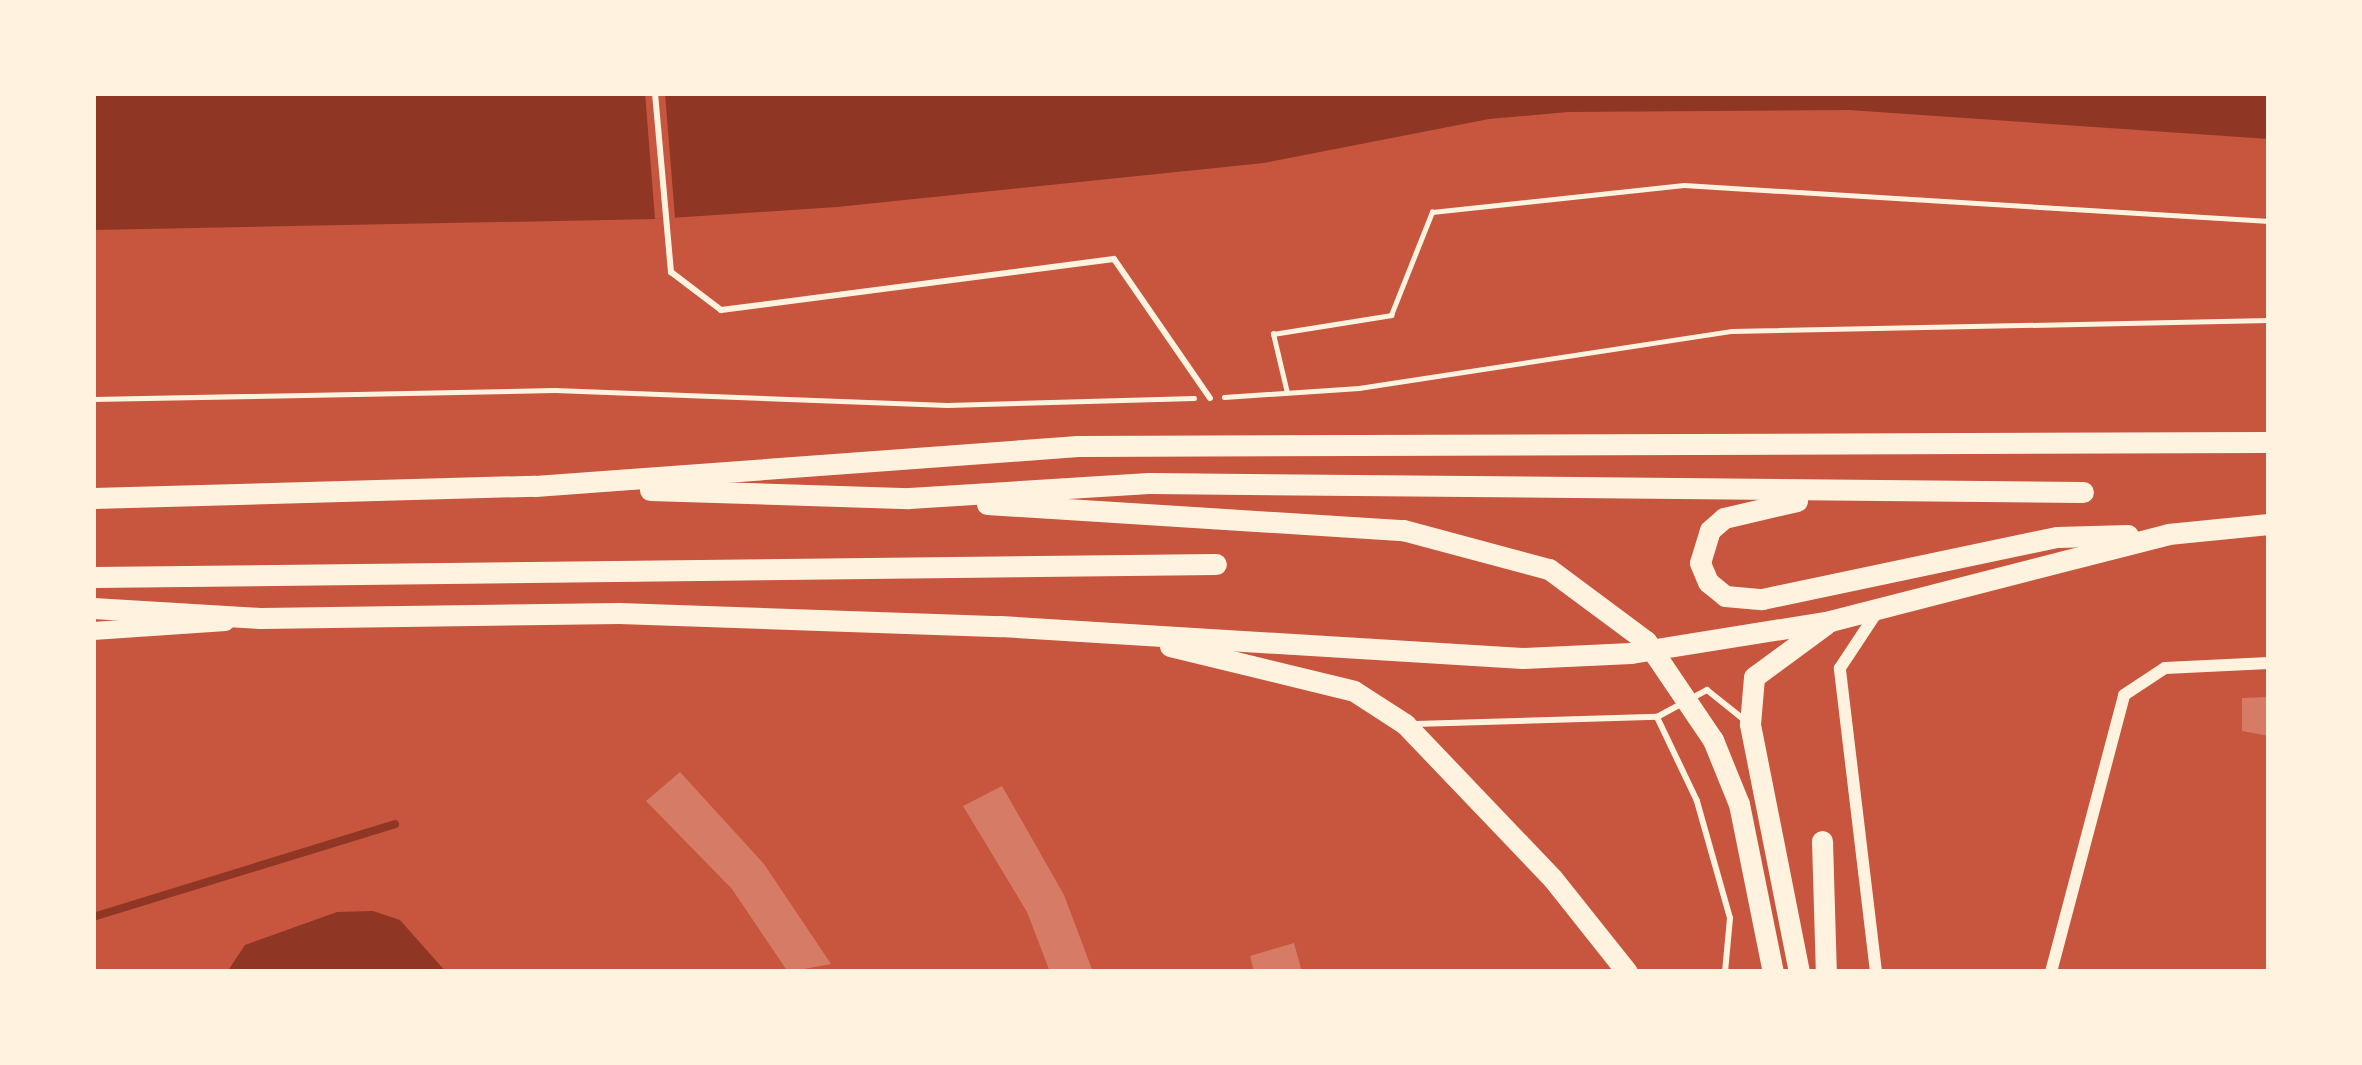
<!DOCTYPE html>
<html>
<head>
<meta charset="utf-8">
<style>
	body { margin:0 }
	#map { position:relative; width:2362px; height:1065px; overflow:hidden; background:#c8553d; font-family:Mulish,sans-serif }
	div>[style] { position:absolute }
	.water>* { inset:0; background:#8f3625 }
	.pier>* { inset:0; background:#c8553d }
	.stream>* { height:8px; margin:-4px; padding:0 4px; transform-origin:4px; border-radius:4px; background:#8f3625 }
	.building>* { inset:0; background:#d67c66 }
	.path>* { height:4.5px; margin:-2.25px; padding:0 2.25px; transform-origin:2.25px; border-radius:2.25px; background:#fff3e0 }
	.service>* { height:6px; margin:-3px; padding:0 3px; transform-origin:3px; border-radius:3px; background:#fff3e0 }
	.minor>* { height:12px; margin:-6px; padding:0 6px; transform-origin:6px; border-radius:6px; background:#fff3e0 }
	.secondary>* { height:18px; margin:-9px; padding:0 9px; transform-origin:9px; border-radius:9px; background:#fff3e0 }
	.trunk>* { height:21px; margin:-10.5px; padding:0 10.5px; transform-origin:10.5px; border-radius:10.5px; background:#fff3e0 }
	span { translate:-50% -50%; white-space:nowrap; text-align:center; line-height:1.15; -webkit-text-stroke:9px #fff3e0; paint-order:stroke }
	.frame { position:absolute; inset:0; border:96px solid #fff3e0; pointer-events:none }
</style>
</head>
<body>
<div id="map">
	<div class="water">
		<i style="clip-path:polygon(93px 93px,2269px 93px,2269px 139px,1849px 110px,1568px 112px,1489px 119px,1264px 163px,837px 207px,655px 219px,93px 230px)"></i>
		<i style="clip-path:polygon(373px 911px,400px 920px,446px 972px,227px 972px,245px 945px,337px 912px)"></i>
	</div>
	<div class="pier">
		<i style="clip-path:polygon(645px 93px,665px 93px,675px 218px,655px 219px)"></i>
	</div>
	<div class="stream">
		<i style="left:93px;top:917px;width:316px;rotate:-17.1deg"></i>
	</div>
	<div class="building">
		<i style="clip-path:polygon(2269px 697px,2269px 736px,2242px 731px,2242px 698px)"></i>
		<i style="clip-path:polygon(680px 772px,764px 864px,831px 964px,788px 972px,732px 889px,646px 801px)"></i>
		<i style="clip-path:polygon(1002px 786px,1064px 895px,1093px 972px,1050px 972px,1027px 912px,963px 806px)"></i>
		<i style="clip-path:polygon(1294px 943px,1302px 972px,1254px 972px,1250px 956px)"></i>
	</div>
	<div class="path">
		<i style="left:1287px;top:393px;width:61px;rotate:-103.3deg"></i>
		<i style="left:1273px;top:334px;width:120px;rotate:-9.1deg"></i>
		<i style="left:1391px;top:315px;width:111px;rotate:-68.3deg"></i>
		<i style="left:1432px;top:212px;width:253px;rotate:-6.1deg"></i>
		<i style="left:1684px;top:185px;width:586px;rotate:3.52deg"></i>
		<i style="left:1224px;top:397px;width:135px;rotate:-3.8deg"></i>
		<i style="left:1359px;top:388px;width:377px;rotate:-8.7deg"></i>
		<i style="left:1732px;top:331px;width:537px;rotate:-1.17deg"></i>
		<i style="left:93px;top:399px;width:462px;rotate:-1.1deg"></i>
		<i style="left:555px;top:390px;width:392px;rotate:2.2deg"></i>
		<i style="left:947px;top:405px;width:247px;rotate:-1.6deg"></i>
	</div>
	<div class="service">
		<i style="left:655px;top:93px;width:180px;rotate:84.9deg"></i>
		<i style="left:671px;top:272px;width:63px;rotate:37.2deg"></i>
		<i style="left:721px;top:310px;width:396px;rotate:-7.4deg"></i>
		<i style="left:1114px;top:259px;width:169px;rotate:55.4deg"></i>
		<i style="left:1415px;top:724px;width:242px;rotate:-1.7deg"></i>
		<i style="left:1725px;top:972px;width:54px;rotate:-84.7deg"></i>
		<i style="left:1730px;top:918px;width:122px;rotate:-105.8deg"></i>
		<i style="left:1697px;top:801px;width:93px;rotate:-115.5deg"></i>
		<i style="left:1657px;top:717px;width:57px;rotate:-28.4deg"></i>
		<i style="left:1707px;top:690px;width:45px;rotate:38.7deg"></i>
	</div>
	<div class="minor">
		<i style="left:1876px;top:972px;width:306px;rotate:-96.8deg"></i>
		<i style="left:1840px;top:668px;width:71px;rotate:-56.5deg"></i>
		<i style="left:2051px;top:972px;width:286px;rotate:-75.2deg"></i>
		<i style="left:2124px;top:695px;width:49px;rotate:-33.4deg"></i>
		<i style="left:2165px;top:668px;width:104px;rotate:-2.8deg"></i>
	</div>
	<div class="secondary">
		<i style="left:93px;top:631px;width:133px;rotate:-3.9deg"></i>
	</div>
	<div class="trunk">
		<i style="left:650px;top:490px;width:259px;rotate:1.8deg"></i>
		<i style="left:909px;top:498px;width:240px;rotate:-3.6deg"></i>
		<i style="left:1149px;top:483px;width:934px;rotate:0.55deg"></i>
		<i style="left:93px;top:498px;width:442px;rotate:-1.6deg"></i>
		<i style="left:535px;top:486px;width:544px;rotate:-4.21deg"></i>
		<i style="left:1078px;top:446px;width:1191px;rotate:-0.19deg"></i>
		<i style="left:1797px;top:501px;width:75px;rotate:166.9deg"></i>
		<i style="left:1724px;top:518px;width:18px;rotate:139deg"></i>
		<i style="left:1710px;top:530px;width:34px;rotate:107deg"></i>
		<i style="left:1700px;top:563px;width:21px;rotate:67deg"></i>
		<i style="left:1708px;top:582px;width:22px;rotate:39deg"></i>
		<i style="left:1725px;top:596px;width:37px;rotate:5deg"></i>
		<i style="left:1762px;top:599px;width:301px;rotate:-11.9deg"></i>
		<i style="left:2057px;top:537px;width:71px;rotate:-1.6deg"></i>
		<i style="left:987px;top:504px;width:417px;rotate:3.6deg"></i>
		<i style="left:1403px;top:530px;width:151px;rotate:15deg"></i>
		<i style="left:1549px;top:569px;width:121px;rotate:36.6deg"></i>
		<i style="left:1646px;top:641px;width:120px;rotate:55.9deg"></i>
		<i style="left:1713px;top:740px;width:69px;rotate:67.9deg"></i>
		<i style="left:1739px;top:804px;width:171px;rotate:78.6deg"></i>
		<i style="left:93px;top:577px;width:1123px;rotate:-0.66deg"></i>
		<i style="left:93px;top:608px;width:167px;rotate:3.4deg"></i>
		<i style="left:260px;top:618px;width:359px;rotate:-0.8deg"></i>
		<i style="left:619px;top:613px;width:381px;rotate:2deg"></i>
		<i style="left:1000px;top:626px;width:523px;rotate:3.51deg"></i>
		<i style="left:1522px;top:658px;width:109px;rotate:-2.6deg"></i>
		<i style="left:1631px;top:653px;width:202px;rotate:-9.1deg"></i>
		<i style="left:1830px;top:621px;width:349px;rotate:-14.4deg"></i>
		<i style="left:2168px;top:534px;width:101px;rotate:-5.7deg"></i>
		<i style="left:1170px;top:646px;width:189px;rotate:13.7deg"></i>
		<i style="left:1354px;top:691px;width:61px;rotate:32.9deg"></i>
		<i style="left:1405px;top:724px;width:214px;rotate:46.3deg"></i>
		<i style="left:1553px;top:879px;width:119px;rotate:51.5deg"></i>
		<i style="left:1822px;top:841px;width:131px;rotate:88.3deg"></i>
		<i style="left:1799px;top:972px;width:253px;rotate:-101.2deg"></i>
		<i style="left:1750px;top:724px;width:47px;rotate:-85.1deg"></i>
		<i style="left:1754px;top:677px;width:89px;rotate:-36.4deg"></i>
	</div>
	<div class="frame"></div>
</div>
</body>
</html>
